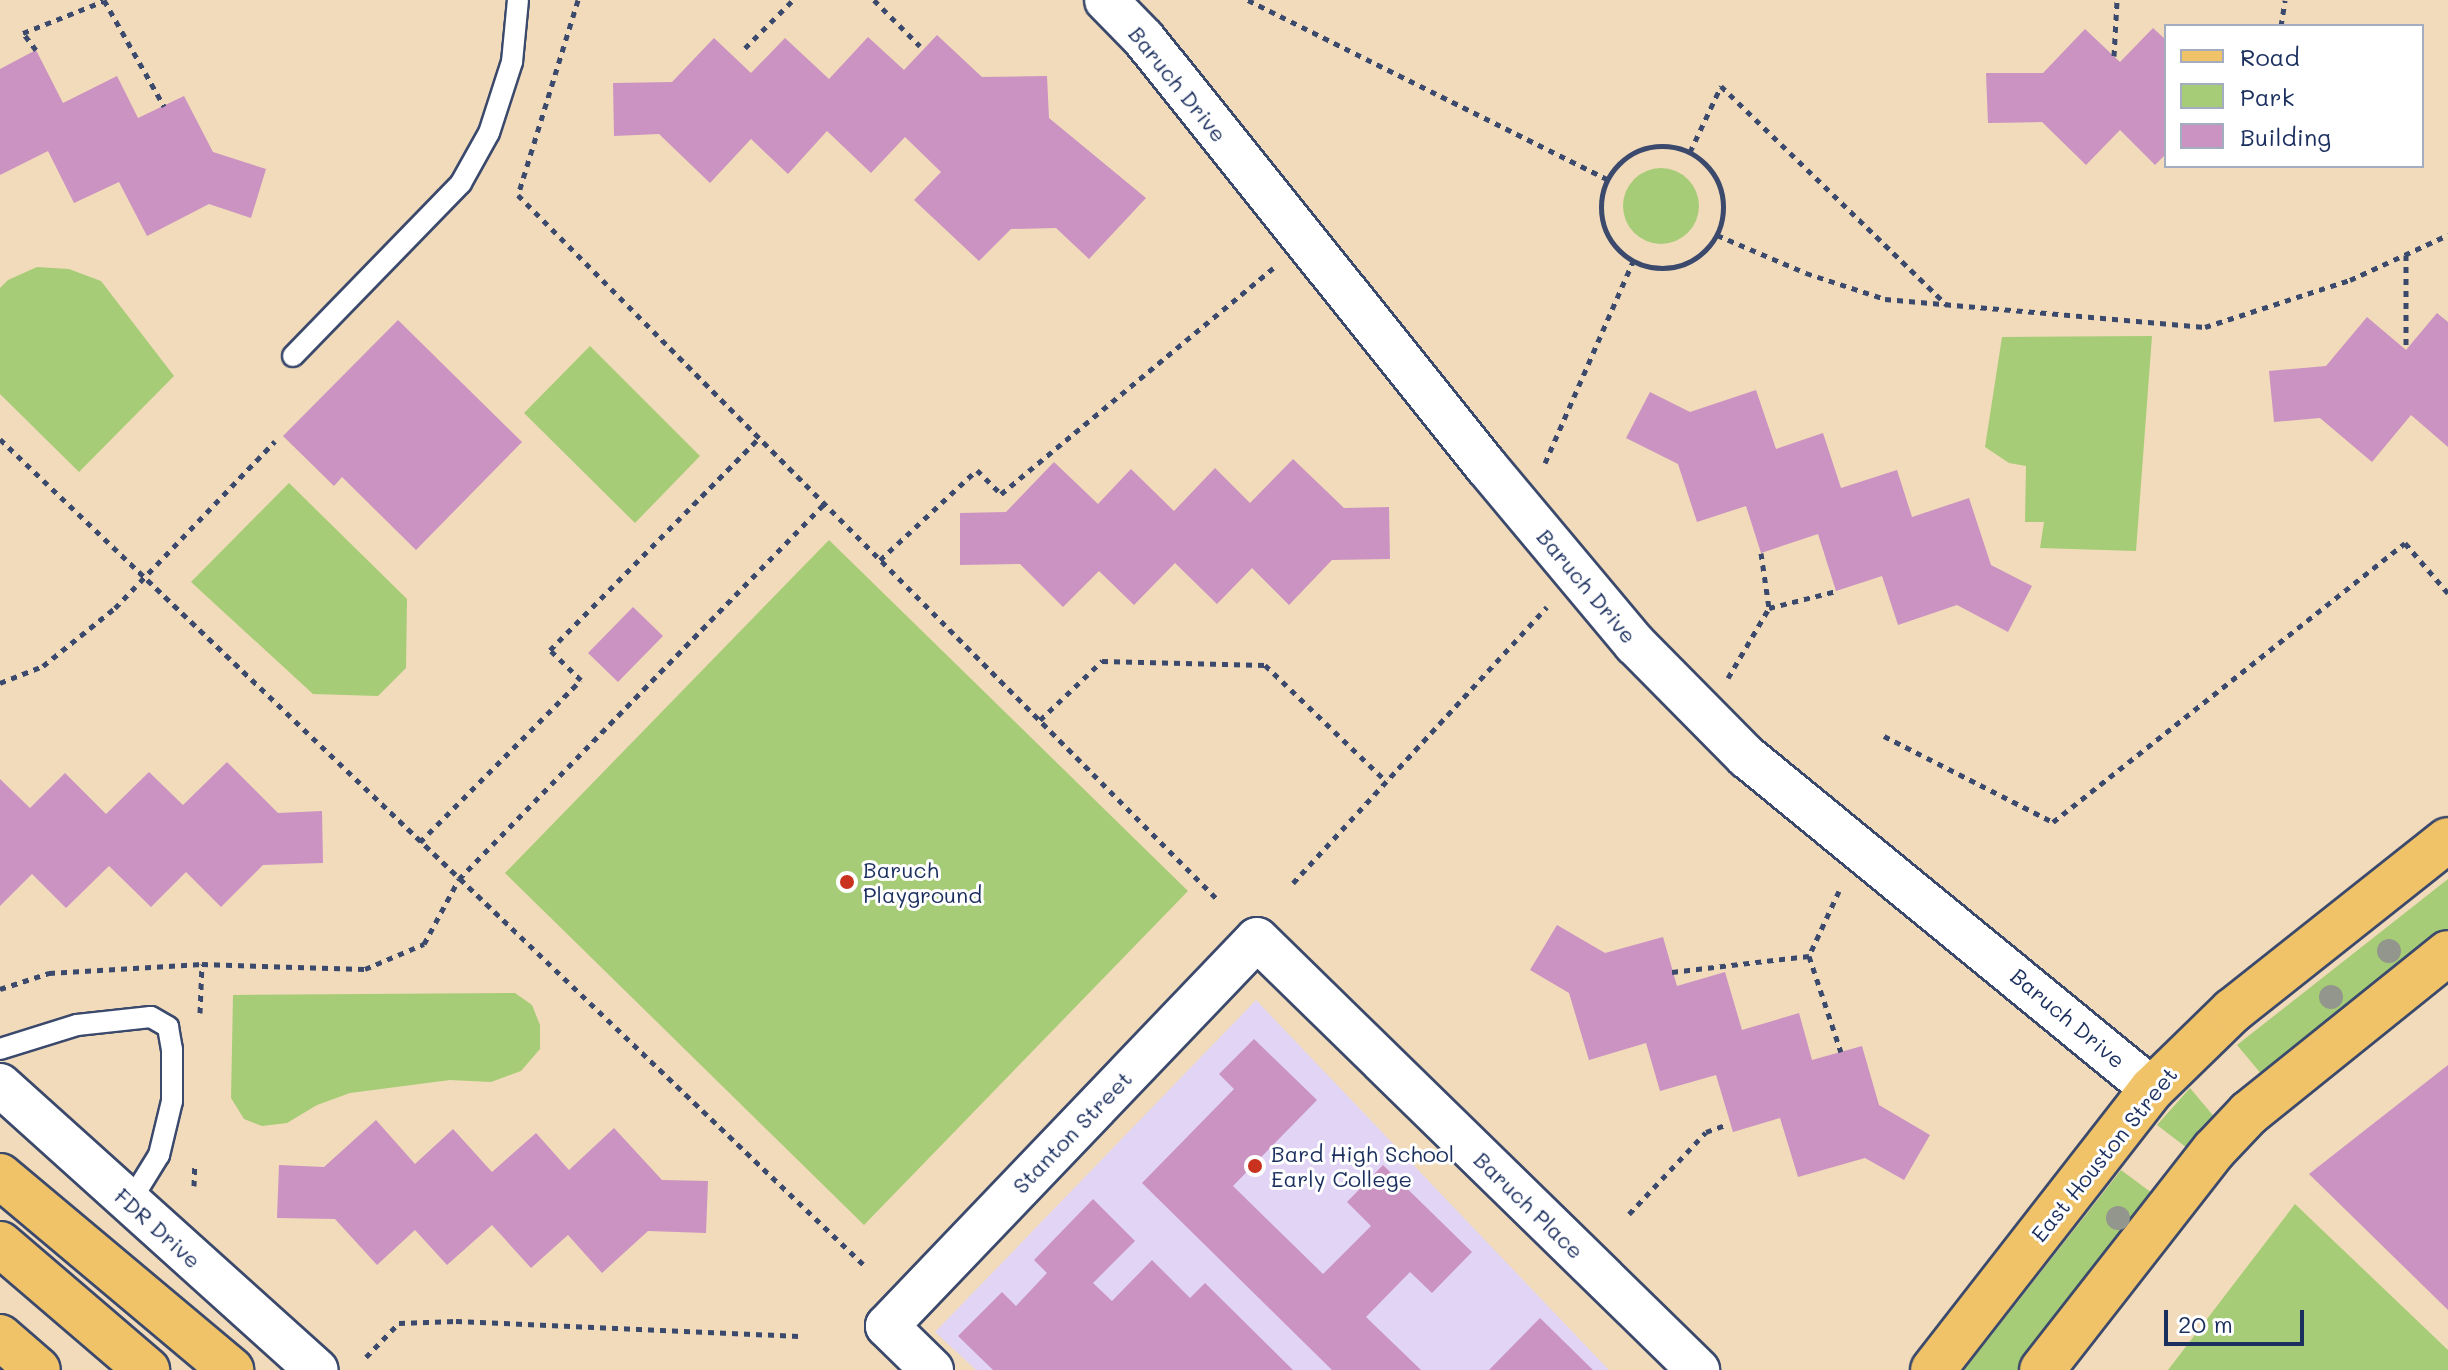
<!DOCTYPE html>
<html>
<head>
<meta charset="utf-8">
<style>
	body { margin:0 }
	#map { position:relative; width:2448px; height:1370px; overflow:hidden; background:#f1dbba; font-family:Mali,sans-serif }
	div>[style] { position:absolute }
	.built>* { inset:0; background:#e1d4f4 }
	.green>* { inset:0; background:#a7cc77 }
	.round { border-radius:50% }
	.building>* { inset:0; background:#cb93c2 }
	.path>* { height:5px; margin-top:-2.5px; transform-origin:0; background:repeating-linear-gradient(90deg,#3b496c 0 6px,transparent 0 12px) }
	.path>.ring { margin:-2.5px; padding:0; box-sizing:content-box; background:none; border:5px solid #3b496c; border-radius:50% }
	.roads { filter:drop-shadow(2px 0 #3b496c) drop-shadow(-2px 0 #3b496c) drop-shadow(0 2px #3b496c) drop-shadow(0 -2px #3b496c) }
	.service>* { height:20px; margin:-10px; padding:0 10px; transform-origin:10px; border-radius:10px; background:#fff }
	.minor>* { height:42px; margin:-21px; padding:0 21px; transform-origin:21px; border-radius:21px; background:#fff }
	.primary>* { height:44px; margin:-22px; padding:0 22px; transform-origin:22px; border-radius:22px; background:#f0c369 }
	.motorway>* { height:44px; margin:-22px; padding:0 22px; transform-origin:22px; border-radius:22px; background:#f0c369 }
	.trees>* { width:24px; height:24px; margin:-12px; border-radius:50%; background:#92968c }
	.dots>* { width:22px; height:22px; translate:-50% -50%; box-sizing:border-box; border:4px solid #fff; border-radius:50% }
	span { translate:-50% -50%; white-space:nowrap; text-align:center; line-height:1.15; -webkit-text-stroke:6px #fff; paint-order:stroke }
	.street-label { font-size:22px; color:#1b2f5e }
	.poi-label { font-size:22px; color:#1b2f5e }
	.left { translate:0 -50%; text-align:left }
	.legend { position:absolute; left:2164px; top:24px; width:260px; height:144px; box-sizing:border-box; background:#fff; border:2px solid #a4acbf; margin:0; padding:10px 14px; list-style:none; font-size:24px; color:#1b2f5e }
	.legend li { display:flex; align-items:center; gap:16px; height:40px }
	.legend b { width:40px; border:2px solid #a4acbf }
	.scale { position:absolute; left:2164px; top:1310px; width:140px; height:36px; box-sizing:border-box; border:4px solid #1b2f5e; border-top:0; padding-left:10px; font-size:24px; line-height:28px; white-space:nowrap; color:#1b2f5e; -webkit-text-stroke:6px #fff; paint-order:stroke }
</style>
</head>
<body>
<div id="map">
	<div class="built">
		<i style="clip-path:polygon(1256px 1000px,1609px 1370px,976px 1370px,935px 1332px)"></i>
	</div>
	<div class="green">
		<i class="round" style="left:1623px;top:168px;width:76px;height:76px"></i>
		<i style="clip-path:polygon(37px 267px,69px 269px,101px 281px,174px 376px,79px 472px,0 394px,0 288px,8px 280px)"></i>
		<i style="clip-path:polygon(2152px 336px,2136px 551px,2040px 548px,2044px 522px,2025px 522px,2026px 466px,2009px 463px,1985px 447px,2002px 337px)"></i>
		<i style="clip-path:polygon(590px 346px,700px 456px,635px 523px,524px 413px)"></i>
		<i style="clip-path:polygon(289px 483px,407px 599px,406px 668px,378px 696px,313px 694px,191px 582px)"></i>
		<i style="clip-path:polygon(829px 540px,1188px 891px,864px 1225px,505px 873px)"></i>
		<i style="clip-path:polygon(2448px 879px,2448px 931px,2263px 1076px,2237px 1045px)"></i>
		<i style="clip-path:polygon(515px 993px,532px 1005px,540px 1025px,540px 1049px,521px 1071px,491px 1082px,450px 1080px,350px 1093px,317px 1105px,287px 1123px,262px 1126px,244px 1119px,231px 1098px,233px 995px)"></i>
		<i style="clip-path:polygon(2190px 1088px,2216px 1119px,2191px 1151px,2157px 1125px)"></i>
		<i style="clip-path:polygon(2121px 1170px,2156px 1196px,2021px 1370px,1964px 1370px)"></i>
		<i style="clip-path:polygon(2295px 1204px,2448px 1350px,2448px 1370px,2168px 1370px)"></i>
	</div>
	<div class="building">
		<i style="clip-path:polygon(2153px 28px,2166px 40px,2166px 154px,2155px 165px,2120px 130px,2086px 165px,2042px 122px,1988px 123px,1986px 73px,2043px 73px,2085px 29px,2120px 62px)"></i>
		<i style="clip-path:polygon(937px 35px,982px 77px,1047px 76px,1049px 118px,1146px 198px,1089px 259px,1056px 228px,1011px 229px,979px 261px,914px 200px,941px 172px,905px 137px,871px 173px,827px 131px,788px 174px,751px 139px,710px 183px,659px 134px,614px 136px,613px 83px,672px 82px,714px 38px,751px 73px,785px 38px,829px 79px,868px 37px,904px 70px)"></i>
		<i style="clip-path:polygon(36px 50px,63px 103px,117px 76px,138px 118px,184px 96px,213px 152px,266px 169px,251px 218px,209px 204px,147px 236px,119px 182px,74px 203px,48px 151px,0 175px,0 69px)"></i>
		<i style="clip-path:polygon(2437px 313px,2448px 322px,2448px 447px,2411px 415px,2372px 462px,2320px 418px,2274px 422px,2269px 371px,2326px 366px,2367px 317px,2406px 350px)"></i>
		<i style="clip-path:polygon(398px 320px,522px 442px,416px 550px,342px 477px,334px 486px,283px 436px)"></i>
		<i style="clip-path:polygon(1756px 390px,1776px 449px,1823px 433px,1841px 488px,1897px 470px,1912px 517px,1969px 498px,1991px 565px,2032px 586px,2008px 632px,1957px 605px,1898px 625px,1882px 576px,1836px 591px,1818px 534px,1761px 553px,1746px 506px,1697px 522px,1678px 464px,1626px 438px,1650px 392px,1690px 412px)"></i>
		<i style="clip-path:polygon(1293px 459px,1344px 508px,1389px 507px,1390px 559px,1332px 560px,1289px 605px,1252px 568px,1217px 604px,1175px 563px,1134px 605px,1099px 571px,1063px 607px,1020px 564px,960px 565px,960px 513px,1006px 512px,1054px 462px,1098px 504px,1131px 469px,1174px 511px,1215px 468px,1250px 503px)"></i>
		<i style="clip-path:polygon(633px 607px,663px 636px,618px 682px,588px 653px)"></i>
		<i style="clip-path:polygon(227px 762px,278px 813px,322px 811px,323px 863px,263px 865px,221px 907px,186px 872px,151px 907px,109px 866px,66px 908px,32px 874px,0 906px,0 779px,30px 808px,65px 773px,106px 814px,149px 772px,183px 805px)"></i>
		<i style="clip-path:polygon(1557px 925px,1605px 953px,1663px 937px,1677px 986px,1725px 972px,1742px 1030px,1799px 1013px,1812px 1060px,1862px 1046px,1879px 1105px,1930px 1135px,1904px 1180px,1865px 1158px,1798px 1177px,1780px 1118px,1733px 1132px,1716px 1075px,1660px 1091px,1646px 1043px,1589px 1060px,1569px 993px,1530px 970px)"></i>
		<i style="clip-path:polygon(1254px 1039px,1317px 1100px,1233px 1186px,1323px 1274px,1371px 1226px,1347px 1202px,1383px 1165px,1472px 1252px,1432px 1293px,1410px 1272px,1366px 1317px,1421px 1370px,1332px 1370px,1142px 1183px,1234px 1089px,1219px 1074px)"></i>
		<i style="clip-path:polygon(2448px 1065px,2448px 1310px,2309px 1174px)"></i>
		<i style="clip-path:polygon(376px 1120px,415px 1164px,453px 1129px,492px 1172px,536px 1133px,569px 1170px,614px 1128px,662px 1180px,708px 1181px,706px 1233px,648px 1231px,602px 1273px,568px 1235px,531px 1268px,492px 1225px,447px 1265px,415px 1230px,377px 1265px,335px 1219px,277px 1218px,279px 1165px,324px 1167px)"></i>
		<i style="clip-path:polygon(1093px 1199px,1135px 1241px,1093px 1283px,1112px 1301px,1152px 1260px,1190px 1298px,1205px 1283px,1293px 1370px,993px 1370px,958px 1336px,1002px 1292px,1016px 1306px,1047px 1273px,1034px 1260px)"></i>
		<i style="clip-path:polygon(1540px 1318px,1593px 1370px,1489px 1370px)"></i>
	</div>
	<div class="path">
		<i style="left:104px;top:0;width:122px;rotate:60.5deg"></i>
		<i style="left:578px;top:0;width:204px;rotate:107.1deg"></i>
		<i style="left:518px;top:195px;width:992px;rotate:45.2deg"></i>
		<i style="left:874px;top:0;width:65px;rotate:45deg"></i>
		<i style="left:1248px;top:0;width:401px;rotate:26.5deg"></i>
		<i style="left:2281px;top:26px;width:26px;rotate:-81deg"></i>
		<i style="left:745px;top:48px;width:68px;rotate:-45deg"></i>
		<i style="left:36px;top:50px;width:21px;rotate:-127deg"></i>
		<i style="left:23px;top:33px;width:87px;rotate:-21.6deg"></i>
		<i style="left:2114px;top:56px;width:56px;rotate:-86.9deg"></i>
		<i class="ring" style="left:1601px;top:146px;width:117px;height:117px"></i>
		<i style="left:1690px;top:152px;width:73px;rotate:-64.8deg"></i>
		<i style="left:1721px;top:86px;width:315px;rotate:44.1deg"></i>
		<i style="left:1717px;top:235px;width:97px;rotate:23.1deg"></i>
		<i style="left:1806px;top:273px;width:83px;rotate:18.2deg"></i>
		<i style="left:1885px;top:299px;width:321px;rotate:5deg"></i>
		<i style="left:2205px;top:327px;width:152px;rotate:-18deg"></i>
		<i style="left:2350px;top:280px;width:108px;rotate:-24.7deg"></i>
		<i style="left:2406px;top:255px;width:95px;rotate:90deg"></i>
		<i style="left:0;top:439px;width:1198px;rotate:43.71deg"></i>
		<i style="left:1545px;top:463px;width:219px;rotate:-66.4deg"></i>
		<i style="left:1761px;top:553px;width:56px;rotate:81.7deg"></i>
		<i style="left:880px;top:560px;width:132px;rotate:-42.9deg"></i>
		<i style="left:977px;top:470px;width:34px;rotate:45deg"></i>
		<i style="left:1001px;top:494px;width:354px;rotate:-39.7deg"></i>
		<i style="left:1728px;top:678px;width:81px;rotate:-59.6deg"></i>
		<i style="left:1769px;top:608px;width:69px;rotate:-14.2deg"></i>
		<i style="left:0;top:683px;width:46px;rotate:-21.6deg"></i>
		<i style="left:43px;top:666px;width:92px;rotate:-38.9deg"></i>
		<i style="left:115px;top:608px;width:231px;rotate:-46.2deg"></i>
		<i style="left:1040px;top:720px;width:86px;rotate:-43.6deg"></i>
		<i style="left:1102px;top:661px;width:163px;rotate:1.4deg"></i>
		<i style="left:1265px;top:665px;width:168px;rotate:43.8deg"></i>
		<i style="left:1884px;top:736px;width:190px;rotate:27deg"></i>
		<i style="left:2053px;top:822px;width:449px;rotate:-38.4deg"></i>
		<i style="left:2405px;top:543px;width:66px;rotate:49.3deg"></i>
		<i style="left:420px;top:842px;width:228px;rotate:-45.2deg"></i>
		<i style="left:581px;top:680px;width:43px;rotate:-135.9deg"></i>
		<i style="left:550px;top:650px;width:298px;rotate:-45.4deg"></i>
		<i style="left:1293px;top:883px;width:375px;rotate:-47.4deg"></i>
		<i style="left:1839px;top:891px;width:72px;rotate:114.8deg"></i>
		<i style="left:1809px;top:956px;width:101px;rotate:71.6deg"></i>
		<i style="left:1672px;top:972px;width:138px;rotate:-6.7deg"></i>
		<i style="left:0;top:989px;width:52px;rotate:-18.1deg"></i>
		<i style="left:49px;top:973px;width:153px;rotate:-3.4deg"></i>
		<i style="left:202px;top:964px;width:163px;rotate:1.8deg"></i>
		<i style="left:365px;top:969px;width:64px;rotate:-23deg"></i>
		<i style="left:424px;top:944px;width:74px;rotate:-61.7deg"></i>
		<i style="left:459px;top:879px;width:523px;rotate:-45.77deg"></i>
		<i style="left:200px;top:1013px;width:49px;rotate:-87.7deg"></i>
		<i style="left:194px;top:1186px;width:23px;rotate:-88deg"></i>
		<i style="left:1629px;top:1214px;width:112px;rotate:-46.8deg"></i>
		<i style="left:1706px;top:1132px;width:23px;rotate:-20deg"></i>
		<i style="left:366px;top:1357px;width:47px;rotate:-45.9deg"></i>
		<i style="left:399px;top:1323px;width:57px;rotate:-2deg"></i>
		<i style="left:456px;top:1321px;width:343px;rotate:2.5deg"></i>
	</div>
	<div class="roads">
		<div class="service">
			<i style="left:293px;top:356px;width:241px;rotate:-45.8deg"></i>
			<i style="left:461px;top:183px;width:57px;rotate:-60.8deg"></i>
			<i style="left:489px;top:133px;width:75px;rotate:-72.1deg"></i>
			<i style="left:512px;top:62px;width:62px;rotate:-84.5deg"></i>
			<i style="left:0;top:1049px;width:81px;rotate:-17.3deg"></i>
			<i style="left:77px;top:1025px;width:74px;rotate:-6.2deg"></i>
			<i style="left:151px;top:1017px;width:20px;rotate:30deg"></i>
			<i style="left:168px;top:1027px;width:22px;rotate:80deg"></i>
			<i style="left:172px;top:1049px;width:52px;rotate:90deg"></i>
			<i style="left:172px;top:1101px;width:56px;rotate:103.5deg"></i>
			<i style="left:159px;top:1155px;width:55px;rotate:121.7deg"></i>
		</div>
		<div class="minor">
			<i style="left:1106px;top:0;width:54px;rotate:45.7deg"></i>
			<i style="left:1144px;top:39px;width:547px;rotate:51.31deg"></i>
			<i style="left:1486px;top:466px;width:232px;rotate:50.1deg"></i>
			<i style="left:1635px;top:644px;width:159px;rotate:45.3deg"></i>
			<i style="left:1747px;top:757px;width:524px;rotate:39.34deg"></i>
			<i style="left:0;top:1085px;width:426px;rotate:42deg"></i>
			<i style="left:932px;top:1370px;width:63px;rotate:-135.6deg"></i>
			<i style="left:887px;top:1326px;width:535px;rotate:-46.29deg"></i>
			<i style="left:1257px;top:939px;width:617px;rotate:44.34deg"></i>
		</div>
		<div class="primary">
			<i style="left:1933px;top:1370px;width:356px;rotate:-52.1deg"></i>
			<i style="left:2152px;top:1089px;width:112px;rotate:-44.3deg"></i>
			<i style="left:2232px;top:1011px;width:275px;rotate:-38.4deg"></i>
			<i style="left:2042px;top:1370px;width:279px;rotate:-52deg"></i>
			<i style="left:2214px;top:1150px;width:51px;rotate:-46.6deg"></i>
			<i style="left:2249px;top:1113px;width:255px;rotate:-38.8deg"></i>
		</div>
		<div class="motorway">
			<i style="left:0;top:1176px;width:302px;rotate:40deg"></i>
			<i style="left:0;top:1244px;width:194px;rotate:40.6deg"></i>
			<i style="left:0;top:1337px;width:50px;rotate:41deg"></i>
		</div>
	</div>
	<div class="trees">
		<i style="left:2389px;top:951px"></i>
		<i style="left:2331px;top:997px"></i>
		<i style="left:2118px;top:1218px"></i>
	</div>
	<div class="dots">
		<i style="left:847px;top:882px;background:#c8321e"></i>
		<i style="left:1255px;top:1166px;background:#c8321e"></i>
	</div>
	<div class="street-label">
		<span style="left:1178px;top:84px;rotate:51deg">Baruch Drive</span>
		<span style="left:1587px;top:586px;rotate:50deg">Baruch Drive</span>
		<span style="left:2068px;top:1018px;rotate:40deg">Baruch Drive</span>
		<span style="left:1072px;top:1132px;rotate:-46deg">Stanton Street</span>
		<span style="left:2104px;top:1154px;rotate:-51deg">East Houston Street</span>
		<span style="left:1529px;top:1205px;rotate:44deg">Baruch Place</span>
		<span style="left:158px;top:1228px;rotate:42deg">FDR Drive</span>
	</div>
	<div class="poi-label">
		<span class="left" style="left:863px;top:882px">Baruch<br>Playground</span>
		<span class="left" style="left:1271px;top:1166px">Bard High School<br>Early College</span>
	</div>
	<ul class="legend">
	<li><b style="height:10px;background:#f0c369"></b>Road</li>
	<li><b style="height:22px;background:#a7cc77"></b>Park</li>
	<li><b style="height:22px;background:#cb93c2"></b>Building</li>
	</ul>
	<div class="scale">20 m</div>
</div>
</body>
</html>
